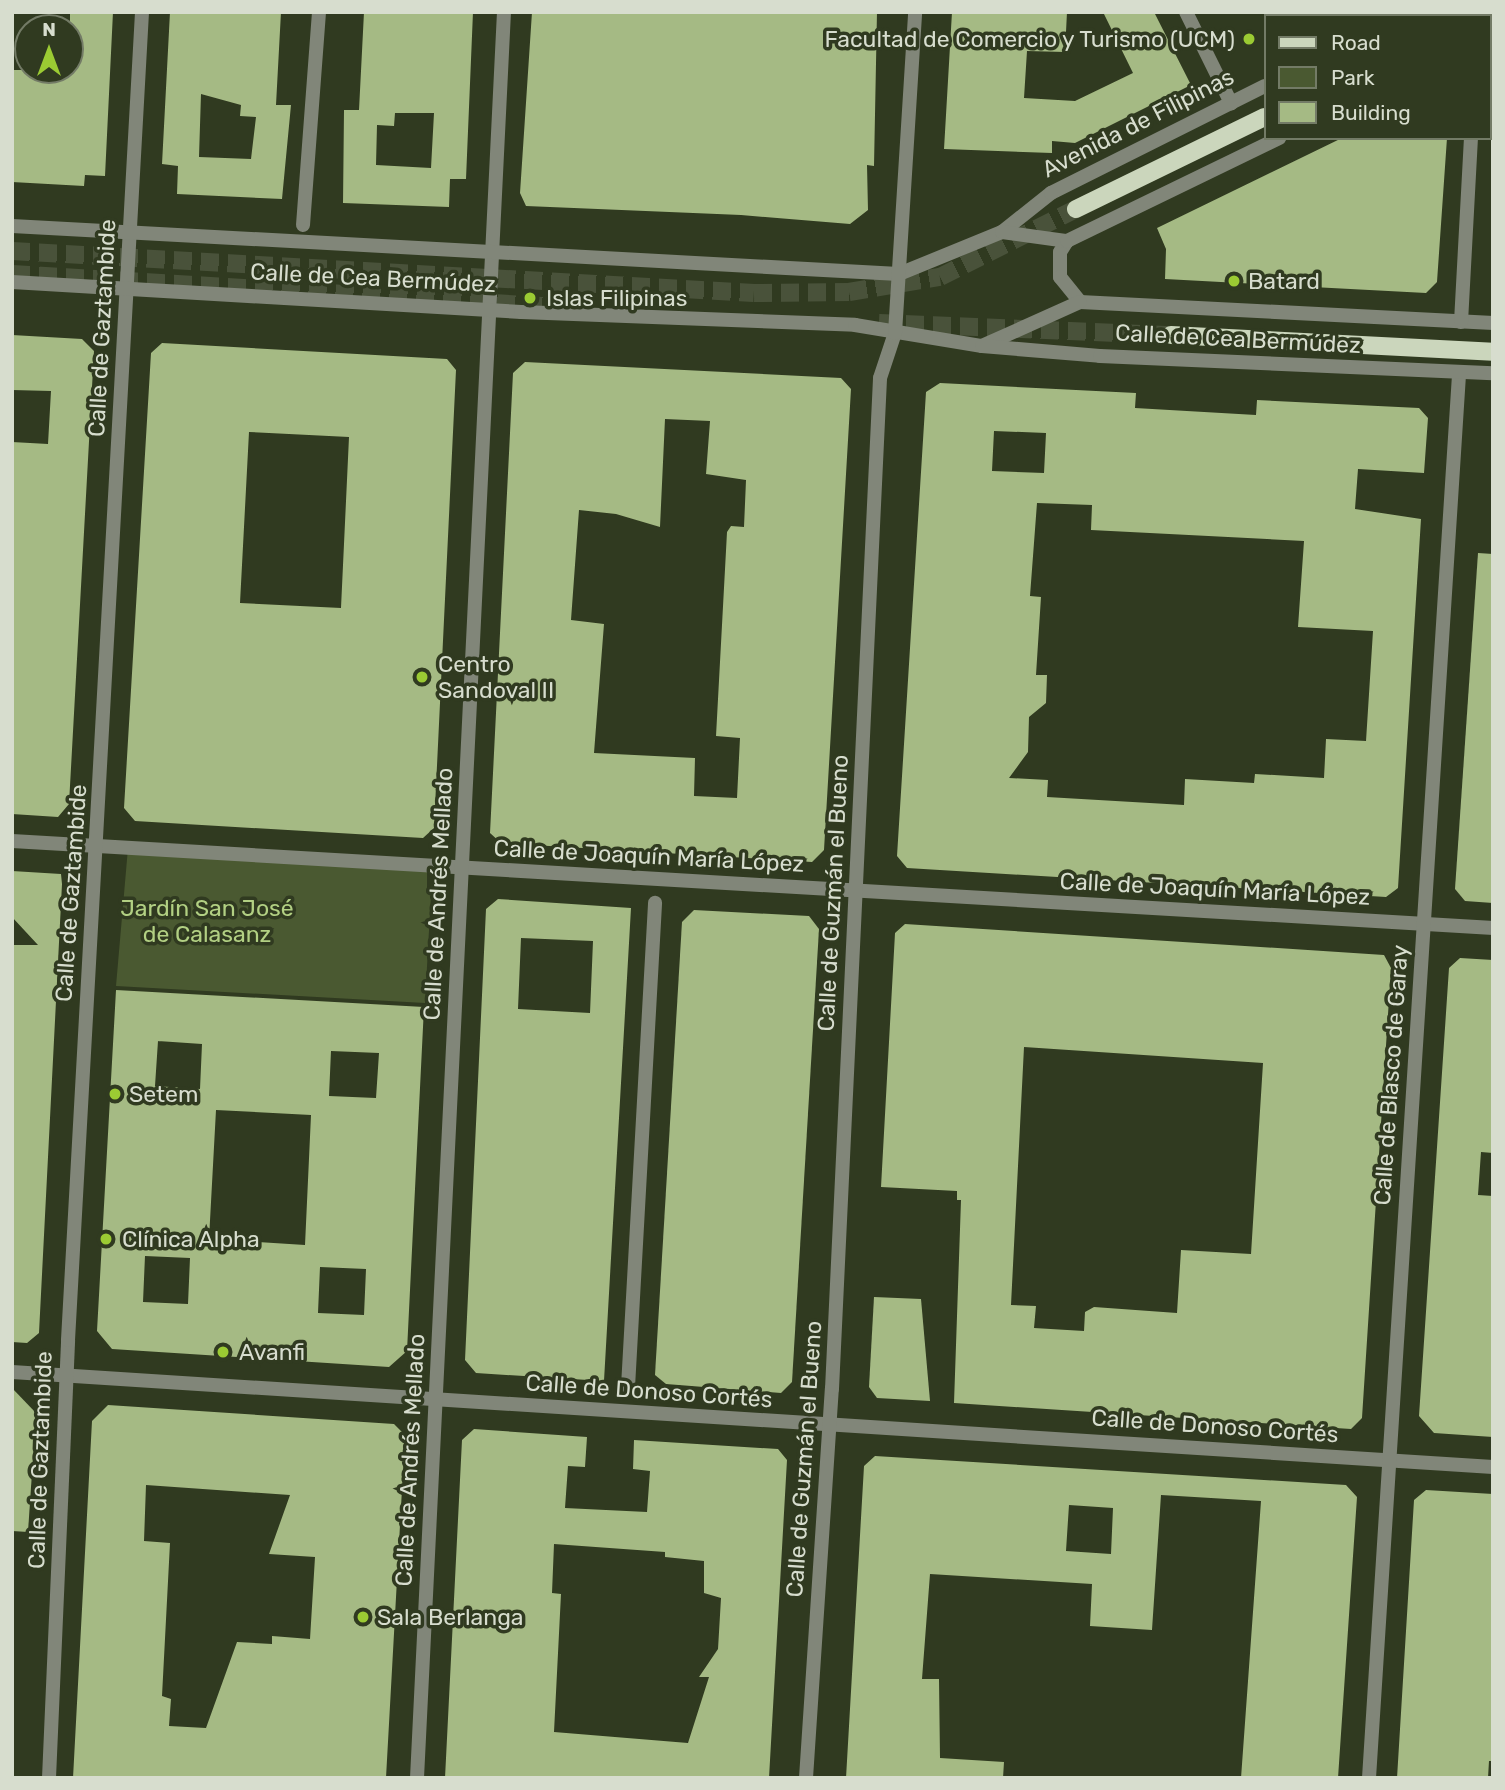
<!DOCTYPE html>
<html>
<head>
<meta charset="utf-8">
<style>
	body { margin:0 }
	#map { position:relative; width:1505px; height:1790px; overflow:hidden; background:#303a20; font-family:Rubik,sans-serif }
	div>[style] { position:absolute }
	.green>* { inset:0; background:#4a5931 }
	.building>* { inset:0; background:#a5ba84 }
	.primary-tunnel>* { height:18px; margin-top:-9px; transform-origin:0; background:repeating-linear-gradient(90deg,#49523a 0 18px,transparent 0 27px) }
	.pedestrian>* { height:14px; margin:-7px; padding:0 7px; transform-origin:7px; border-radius:7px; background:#818679 }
	.minor>* { height:14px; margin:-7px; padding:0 7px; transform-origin:7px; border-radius:7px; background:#818679 }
	.tertiary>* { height:14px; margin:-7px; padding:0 7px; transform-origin:7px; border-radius:7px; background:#818679 }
	.primary>* { height:18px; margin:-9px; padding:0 9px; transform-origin:9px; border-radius:9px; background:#cbd6bc }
	.dots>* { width:19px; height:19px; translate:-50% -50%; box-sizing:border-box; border:4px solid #303a20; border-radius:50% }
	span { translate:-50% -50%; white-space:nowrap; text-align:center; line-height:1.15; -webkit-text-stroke:7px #303a20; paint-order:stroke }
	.poi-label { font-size:23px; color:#d7ddce }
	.right { translate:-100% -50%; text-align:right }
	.left { translate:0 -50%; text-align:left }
	.street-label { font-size:23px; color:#d7ddce }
	.park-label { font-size:23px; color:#b2d083 }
	.frame { position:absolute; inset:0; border:14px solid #d7ddce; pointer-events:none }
	.legend { position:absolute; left:1264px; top:14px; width:228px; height:126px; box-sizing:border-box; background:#303a20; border:2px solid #737b66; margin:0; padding:9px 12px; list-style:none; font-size:21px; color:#d7ddce }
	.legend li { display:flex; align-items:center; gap:14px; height:35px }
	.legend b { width:35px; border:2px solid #737b66 }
	.north { position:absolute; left:14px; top:14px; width:70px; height:70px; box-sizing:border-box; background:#303a20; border:2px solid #737b66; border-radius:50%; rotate:0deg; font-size:19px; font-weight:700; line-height:28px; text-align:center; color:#d7ddce }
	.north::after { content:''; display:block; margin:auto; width:24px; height:32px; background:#9bcb33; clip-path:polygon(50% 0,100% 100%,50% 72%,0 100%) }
</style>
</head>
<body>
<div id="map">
	<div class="green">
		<i style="clip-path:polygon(128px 848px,427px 865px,427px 894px,431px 894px,425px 1003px,116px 986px)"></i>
	</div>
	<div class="building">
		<i style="clip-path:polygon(70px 12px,113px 12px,105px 176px,85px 175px,84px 186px,12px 182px,12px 70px,70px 70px)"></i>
		<i style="clip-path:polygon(evenodd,170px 12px,281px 12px,276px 105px,291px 105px,282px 199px,177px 194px,178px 166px,162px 164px,170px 12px,201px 94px,241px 105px,240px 116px,256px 117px,251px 159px,199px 157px,201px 94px)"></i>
		<i style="clip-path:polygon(evenodd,364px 12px,473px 12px,466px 179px,450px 179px,449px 207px,343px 203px,344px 110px,359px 110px,364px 12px,395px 113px,434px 113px,431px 168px,376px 165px,377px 125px,394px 126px,395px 113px)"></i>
		<i style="clip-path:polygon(532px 12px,877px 12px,874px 166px,867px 165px,868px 210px,850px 224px,741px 215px,526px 206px,520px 193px)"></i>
		<i style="clip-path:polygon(952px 12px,1067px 12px,1065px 52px,1027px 51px,1024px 98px,1075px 101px,1133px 73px,1103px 12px,1154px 12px,1191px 85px,1075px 143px,1052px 141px,1052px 153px,944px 149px)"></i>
		<i style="clip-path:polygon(1342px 138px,1447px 138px,1437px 282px,1426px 293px,1165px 279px,1166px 249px,1157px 228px)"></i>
		<i style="clip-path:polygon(12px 335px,82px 339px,94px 351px,69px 804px,58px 817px,12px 814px,12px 442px,48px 444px,51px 391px,12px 390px)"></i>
		<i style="clip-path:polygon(evenodd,162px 343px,447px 359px,456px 370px,434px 828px,423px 838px,135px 821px,124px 808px,151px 353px,162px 343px,249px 432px,349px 437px,341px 608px,240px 603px,249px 432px)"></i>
		<i style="clip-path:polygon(evenodd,525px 362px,841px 378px,851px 389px,824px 850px,812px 862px,501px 843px,490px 833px,513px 373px,525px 362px,665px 419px,710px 421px,706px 474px,746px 480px,744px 527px,731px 526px,727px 532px,716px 736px,740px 738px,737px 798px,694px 796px,695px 758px,594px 753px,604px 624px,571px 620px,579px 510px,616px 514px,660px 527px,665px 419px)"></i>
		<i style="clip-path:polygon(evenodd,940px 383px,1136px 393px,1135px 408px,1256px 415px,1257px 400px,1419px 408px,1428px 418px,1424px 473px,1358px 469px,1355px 509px,1421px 519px,1398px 888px,1386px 897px,907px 868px,897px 856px,926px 392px,940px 383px,994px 431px,1046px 433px,1044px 473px,992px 471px,994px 431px,940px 383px,1037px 503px,1092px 505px,1091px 530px,1304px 541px,1298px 627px,1373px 631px,1366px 741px,1326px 739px,1324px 778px,1255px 774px,1254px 783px,1185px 779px,1184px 805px,1047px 797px,1048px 780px,1009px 778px,1028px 752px,1029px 717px,1046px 703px,1047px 675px,1036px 675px,1041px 597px,1030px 596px,1037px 503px)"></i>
		<i style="clip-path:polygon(1478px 553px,1493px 554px,1493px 903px,1465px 901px,1455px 889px)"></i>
		<i style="clip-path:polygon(12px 871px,61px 874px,62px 884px,39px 1333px,27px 1343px,12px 1342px,12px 945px,38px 945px,12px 917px)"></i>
		<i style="clip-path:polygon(evenodd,498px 899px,631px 908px,604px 1381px,476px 1373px,465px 1360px,486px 909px,498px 899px,521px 938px,593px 941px,590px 1013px,518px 1009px,521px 938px)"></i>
		<i style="clip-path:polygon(694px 910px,809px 916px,819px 929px,792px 1382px,781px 1393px,666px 1384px,655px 1375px,682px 922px)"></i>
		<i style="clip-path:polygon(evenodd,905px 924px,1384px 955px,1391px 968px,1362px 1418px,1351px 1429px,954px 1403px,961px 1200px,957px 1200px,957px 1191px,881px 1187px,895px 933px,905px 924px,1024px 1047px,1263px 1063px,1251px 1254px,1181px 1250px,1177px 1313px,1094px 1307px,1085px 1312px,1084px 1331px,1034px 1328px,1036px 1306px,1011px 1305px,1024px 1047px)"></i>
		<i style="clip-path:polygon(1460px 958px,1493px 960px,1493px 1153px,1481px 1152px,1478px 1195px,1493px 1196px,1493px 1437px,1434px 1433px,1419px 1416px,1449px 968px)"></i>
		<i style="clip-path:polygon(evenodd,116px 990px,424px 1007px,407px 1351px,389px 1367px,112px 1349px,97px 1331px,116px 990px,158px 1041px,202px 1044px,200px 1089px,155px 1086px,158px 1041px,116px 990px,331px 1051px,379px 1053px,376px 1098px,329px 1096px,331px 1051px,116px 990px,216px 1110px,311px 1115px,305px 1245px,209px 1239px,216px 1110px,116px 990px,145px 1256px,190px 1258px,188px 1304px,143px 1302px,145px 1256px,116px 990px,320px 1267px,366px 1269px,364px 1315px,318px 1313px,320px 1267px)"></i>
		<i style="clip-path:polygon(874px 1297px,921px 1299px,930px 1401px,877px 1398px,869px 1387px)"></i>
		<i style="clip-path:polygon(12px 1388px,36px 1413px,28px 1532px,12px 1531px)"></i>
		<i style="clip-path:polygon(evenodd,108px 1405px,394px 1424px,405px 1435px,386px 1778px,73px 1778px,92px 1421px,108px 1405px,146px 1485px,290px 1495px,269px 1554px,315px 1557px,310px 1639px,272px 1636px,272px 1644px,237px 1642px,206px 1728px,169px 1726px,171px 1699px,162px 1696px,170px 1543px,144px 1541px,146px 1485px)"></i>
		<i style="clip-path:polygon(evenodd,474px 1429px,587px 1437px,585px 1467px,568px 1466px,565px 1508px,647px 1512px,650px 1471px,633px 1469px,634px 1440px,778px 1449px,787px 1460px,769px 1778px,445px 1778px,462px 1440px,474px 1429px,554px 1544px,665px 1552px,665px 1557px,704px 1561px,704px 1593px,721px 1598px,718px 1649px,699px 1677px,709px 1677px,688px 1743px,554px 1732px,561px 1594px,552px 1593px,554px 1544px)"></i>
		<i style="clip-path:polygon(evenodd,875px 1456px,1346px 1485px,1357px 1497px,1338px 1778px,1241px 1778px,1261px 1501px,1161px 1495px,1152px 1630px,1090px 1626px,1092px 1584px,930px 1574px,922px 1679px,939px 1679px,940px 1758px,1004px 1762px,1003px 1778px,846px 1778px,864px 1466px,875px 1456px,1069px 1505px,1113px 1508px,1111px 1554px,1066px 1551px,1069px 1505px)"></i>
		<i style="clip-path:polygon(1426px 1490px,1493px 1494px,1493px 1761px,1489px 1761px,1488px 1778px,1397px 1778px,1414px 1500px)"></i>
	</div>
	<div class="primary-tunnel">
		<i style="left:12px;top:251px;width:743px;rotate:3.24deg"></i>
		<i style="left:754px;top:293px;width:95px;rotate:-0.6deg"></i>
		<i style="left:849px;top:292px;width:92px;rotate:-9.4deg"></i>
		<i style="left:940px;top:277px;width:152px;rotate:-26.6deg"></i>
		<i style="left:12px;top:274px;width:564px;rotate:3.46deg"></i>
		<i style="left:879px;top:323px;width:292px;rotate:2.4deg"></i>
	</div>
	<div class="pedestrian">
		<i style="left:303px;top:225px;width:214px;rotate:-85.7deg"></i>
		<i style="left:628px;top:1387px;width:485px;rotate:-86.8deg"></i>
	</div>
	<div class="minor">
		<i style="left:1186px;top:12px;width:102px;rotate:63.7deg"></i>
		<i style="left:1067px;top:241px;width:13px;rotate:122deg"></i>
		<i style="left:1060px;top:252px;width:25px;rotate:90deg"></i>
		<i style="left:1060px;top:277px;width:32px;rotate:51deg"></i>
		<i style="left:1080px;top:302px;width:414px;rotate:2.9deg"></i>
		<i style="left:1461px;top:322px;width:184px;rotate:-86.9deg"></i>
		<i style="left:982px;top:346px;width:107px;rotate:-24.2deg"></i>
		<i style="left:12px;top:841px;width:1484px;rotate:3.36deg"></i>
		<i style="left:12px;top:1372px;width:1484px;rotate:3.67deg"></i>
		<i style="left:49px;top:1778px;width:438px;rotate:-87.5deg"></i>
		<i style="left:68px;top:1340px;width:1330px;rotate:-86.81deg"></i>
		<i style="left:417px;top:1778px;width:1768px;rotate:-87.18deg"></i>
		<i style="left:1369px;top:1778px;width:1407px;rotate:-86.33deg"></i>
	</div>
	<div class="tertiary">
		<i style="left:1414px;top:16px;width:8px;rotate:-30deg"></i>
		<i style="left:1489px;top:36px;width:4px;rotate:-27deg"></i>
		<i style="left:12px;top:226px;width:888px;rotate:3.1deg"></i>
		<i style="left:899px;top:274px;width:111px;rotate:-22.2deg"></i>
		<i style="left:1002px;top:232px;width:63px;rotate:-38.5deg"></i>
		<i style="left:1051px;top:193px;width:239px;rotate:-26.6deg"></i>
		<i style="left:1002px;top:232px;width:66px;rotate:7.9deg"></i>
		<i style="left:1067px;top:241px;width:236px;rotate:-25.9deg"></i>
		<i style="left:12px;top:282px;width:510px;rotate:3.37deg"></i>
		<i style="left:521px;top:312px;width:334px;rotate:2.2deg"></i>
		<i style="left:855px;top:325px;width:129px;rotate:9.4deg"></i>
		<i style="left:982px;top:346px;width:118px;rotate:4.8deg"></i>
		<i style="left:1100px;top:356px;width:393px;rotate:2.5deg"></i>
		<i style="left:806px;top:1778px;width:390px;rotate:-86.2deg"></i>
		<i style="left:832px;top:1389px;width:1012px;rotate:-87.28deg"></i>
		<i style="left:880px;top:378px;width:47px;rotate:-71.6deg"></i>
		<i style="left:895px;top:333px;width:322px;rotate:-86.4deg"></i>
	</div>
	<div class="primary">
		<i style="left:1474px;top:16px;width:8px;rotate:-30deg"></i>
		<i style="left:1076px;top:209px;width:210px;rotate:-26deg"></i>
		<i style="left:1171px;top:335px;width:322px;rotate:3deg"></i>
	</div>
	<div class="dots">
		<i style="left:1249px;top:39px;background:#9bcb33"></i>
		<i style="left:1234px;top:281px;background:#9bcb33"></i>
		<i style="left:530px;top:298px;background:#9bcb33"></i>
		<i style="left:422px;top:677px;background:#9bcb33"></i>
		<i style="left:115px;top:1094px;background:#9bcb33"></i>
		<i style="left:106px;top:1239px;background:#9bcb33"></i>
		<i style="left:223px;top:1352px;background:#9bcb33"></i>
		<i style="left:363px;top:1617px;background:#9bcb33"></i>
	</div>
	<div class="poi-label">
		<span class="right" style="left:1235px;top:39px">Facultad de Comercio y Turismo (UCM)</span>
		<span class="left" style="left:1248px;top:281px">Batard</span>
		<span class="left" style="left:546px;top:298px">Islas Filipinas</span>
		<span class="left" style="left:438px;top:677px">Centro<br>Sandoval II</span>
		<span class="left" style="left:129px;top:1094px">Setem</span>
		<span class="left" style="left:122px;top:1239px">Clínica Alpha</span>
		<span class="left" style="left:239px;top:1352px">Avanfi</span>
		<span class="left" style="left:377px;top:1617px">Sala Berlanga</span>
	</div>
	<div class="street-label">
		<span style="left:1138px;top:123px;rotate:-27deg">Avenida de Filipinas</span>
		<span style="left:373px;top:278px;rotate:3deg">Calle de Cea Bermúdez</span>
		<span style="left:102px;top:328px;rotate:-87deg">Calle de Gaztambide</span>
		<span style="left:1238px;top:339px;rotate:3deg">Calle de Cea Bermúdez</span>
		<span style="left:649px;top:856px;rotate:3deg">Calle de Joaquín María López</span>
		<span style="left:1215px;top:889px;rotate:3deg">Calle de Joaquín María López</span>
		<span style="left:71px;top:893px;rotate:-86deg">Calle de Gaztambide</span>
		<span style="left:833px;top:893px;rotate:-87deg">Calle de Guzmán el Bueno</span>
		<span style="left:438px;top:894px;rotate:-87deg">Calle de Andrés Mellado</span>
		<span style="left:1391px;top:1075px;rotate:-86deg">Calle de Blasco de Garay</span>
		<span style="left:649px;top:1391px;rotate:4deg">Calle de Donoso Cortés</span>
		<span style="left:1215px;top:1426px;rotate:4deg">Calle de Donoso Cortés</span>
		<span style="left:804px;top:1459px;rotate:-86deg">Calle de Guzmán el Bueno</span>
		<span style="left:40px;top:1460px;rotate:-88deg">Calle de Gaztambide</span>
		<span style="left:410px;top:1460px;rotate:-87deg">Calle de Andrés Mellado</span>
	</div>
	<div class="park-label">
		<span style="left:207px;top:921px">Jardín San José<br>de Calasanz</span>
	</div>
	<div class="frame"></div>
	<ul class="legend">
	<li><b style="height:9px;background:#cbd6bc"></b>Road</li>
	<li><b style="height:19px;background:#4a5931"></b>Park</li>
	<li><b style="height:19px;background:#a5ba84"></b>Building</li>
	</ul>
	<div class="north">N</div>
</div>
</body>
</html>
